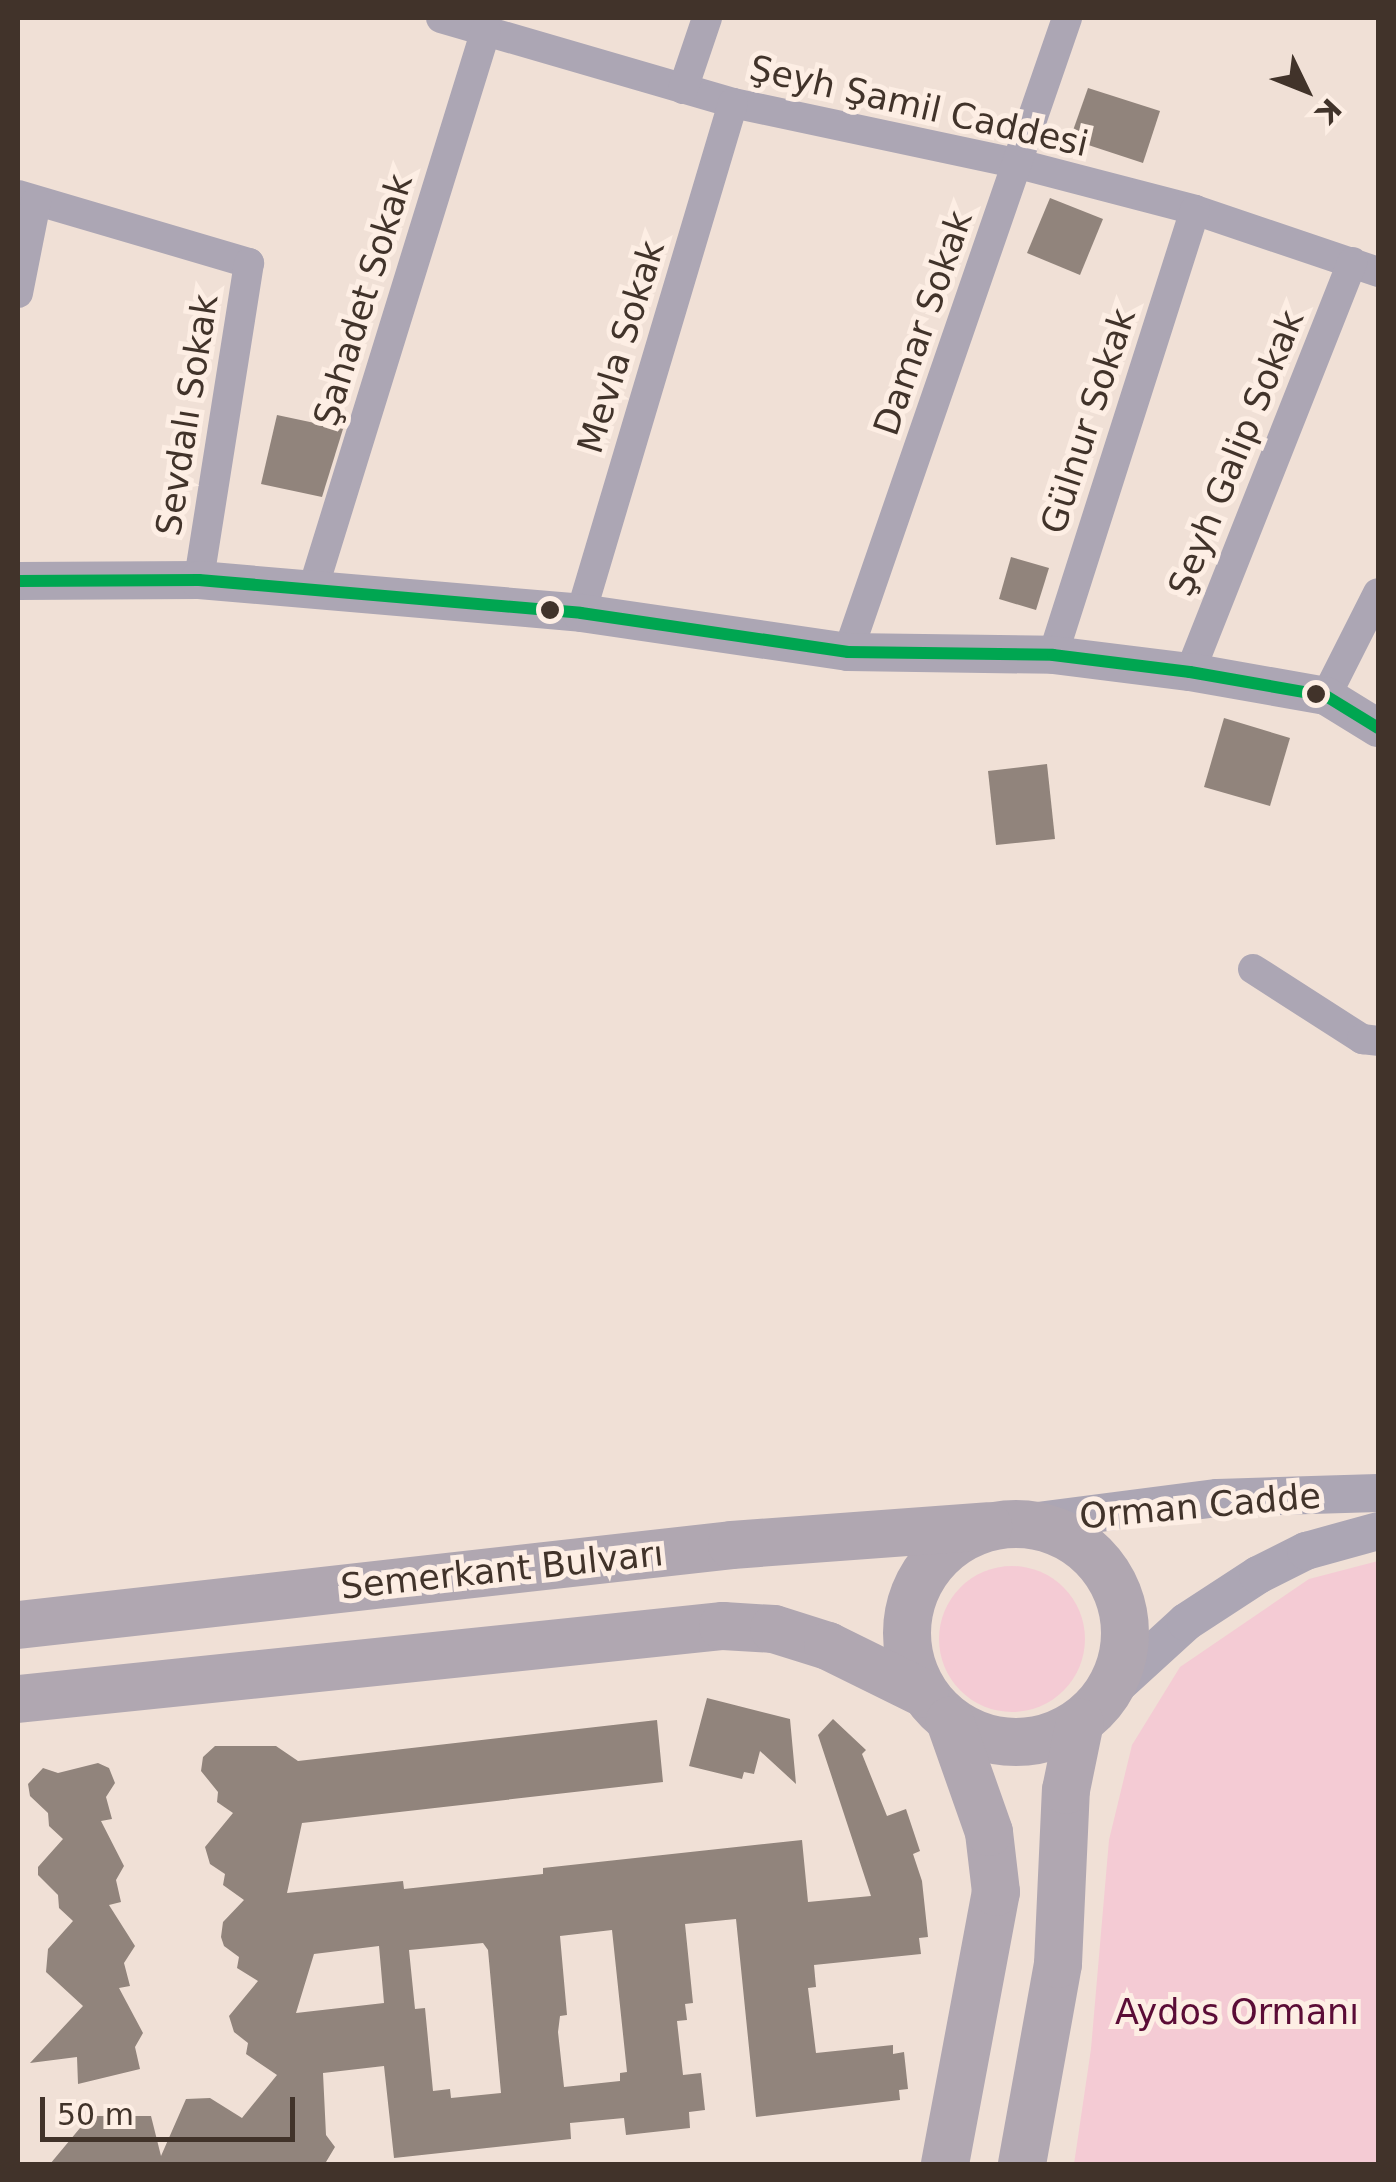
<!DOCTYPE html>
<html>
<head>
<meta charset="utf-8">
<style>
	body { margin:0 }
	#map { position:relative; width:1396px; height:2182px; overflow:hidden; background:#f0e0d6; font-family:"DejaVu Sans",sans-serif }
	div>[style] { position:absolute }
	.green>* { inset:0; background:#f4cbd4 }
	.round { border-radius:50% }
	.building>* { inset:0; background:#91847c }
	.minor>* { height:30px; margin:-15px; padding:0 15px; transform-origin:15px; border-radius:15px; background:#aca6b4 }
	.tertiary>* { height:38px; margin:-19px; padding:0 19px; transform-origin:19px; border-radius:19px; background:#aca6b4 }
	.primary>* { height:48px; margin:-24px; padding:0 24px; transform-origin:24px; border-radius:24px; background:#b0a7b1 }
	.primary>.ring { margin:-24px; padding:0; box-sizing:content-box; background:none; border:48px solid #b0a7b1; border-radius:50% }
	.bus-1>* { height:12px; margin:-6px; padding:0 6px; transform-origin:6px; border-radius:6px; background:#00a651 }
	.dots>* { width:28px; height:28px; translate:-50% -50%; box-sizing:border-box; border:5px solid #fdeee4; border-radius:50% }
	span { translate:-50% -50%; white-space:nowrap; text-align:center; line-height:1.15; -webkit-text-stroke:10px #fdeee4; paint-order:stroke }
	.street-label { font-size:35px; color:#41332a }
	.park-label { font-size:35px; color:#5b0c36 }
	.frame { position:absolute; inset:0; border:20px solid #41332a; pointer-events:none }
	.north { position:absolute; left:1256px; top:40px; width:100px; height:100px; -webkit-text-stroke:8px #fdeee4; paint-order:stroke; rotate:133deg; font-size:28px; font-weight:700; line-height:40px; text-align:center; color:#41332a }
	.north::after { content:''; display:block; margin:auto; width:35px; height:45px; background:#41332a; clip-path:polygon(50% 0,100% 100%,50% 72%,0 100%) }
	.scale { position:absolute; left:40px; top:2097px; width:255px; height:45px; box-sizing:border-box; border:5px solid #41332a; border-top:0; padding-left:12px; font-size:30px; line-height:35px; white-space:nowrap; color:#41332a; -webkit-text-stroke:8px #fdeee4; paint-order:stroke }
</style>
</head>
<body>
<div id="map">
	<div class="green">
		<i style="clip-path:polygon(1378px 1561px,1378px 2164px,1074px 2164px,1091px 2049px,1109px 1840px,1132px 1745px,1180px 1667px,1309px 1579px)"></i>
		<i class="round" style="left:939px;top:1566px;width:146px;height:146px"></i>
	</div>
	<div class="building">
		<i style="clip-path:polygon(1088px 88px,1160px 111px,1143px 163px,1070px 139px)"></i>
		<i style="clip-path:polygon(1050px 198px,1103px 219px,1080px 275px,1027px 253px)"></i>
		<i style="clip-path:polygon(277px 415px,343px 429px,322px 497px,261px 484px)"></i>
		<i style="clip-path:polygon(1011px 557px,1049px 568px,1036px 610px,999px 599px)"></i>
		<i style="clip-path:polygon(1224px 718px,1290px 738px,1270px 806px,1204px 787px)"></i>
		<i style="clip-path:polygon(1047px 764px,1055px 839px,996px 845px,988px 771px)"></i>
		<i style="clip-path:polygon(707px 1698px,790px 1719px,796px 1784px,760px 1751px,754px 1774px,744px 1772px,742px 1779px,689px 1766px)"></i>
		<i style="clip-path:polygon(evenodd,833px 1719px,866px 1750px,862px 1754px,887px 1816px,906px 1809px,920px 1851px,913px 1854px,922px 1881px,928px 1937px,919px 1938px,921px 1954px,814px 1965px,816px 1987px,808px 1988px,816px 2053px,893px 2045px,893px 2054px,904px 2052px,908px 2089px,899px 2090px,900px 2100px,756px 2117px,736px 1919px,685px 1924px,693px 2003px,685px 2004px,687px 2020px,677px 2021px,683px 2075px,701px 2073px,705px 2110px,689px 2112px,690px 2128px,626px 2135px,624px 2118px,570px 2123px,571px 2139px,394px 2158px,384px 2066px,323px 2073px,326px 2135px,335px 2147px,326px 2162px,50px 2164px,90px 2116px,151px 2116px,161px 2156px,186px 2099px,210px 2098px,242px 2118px,277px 2075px,246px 2054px,248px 2043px,234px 2032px,229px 2016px,258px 1981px,237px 1968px,239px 1957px,224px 1946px,221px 1937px,223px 1922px,244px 1900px,223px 1885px,225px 1874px,210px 1864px,205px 1847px,233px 1813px,217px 1802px,218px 1792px,201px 1771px,203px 1757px,215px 1746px,276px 1746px,298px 1761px,657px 1720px,663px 1782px,302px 1823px,287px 1893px,403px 1881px,404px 1889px,543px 1874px,543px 1868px,802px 1840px,808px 1902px,871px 1896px,818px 1735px,833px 1719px,612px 1930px,627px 2072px,620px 2073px,620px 2081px,564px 2087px,558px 2032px,560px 2016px,567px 2015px,560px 1936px,612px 1930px,833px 1719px,483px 1943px,488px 1950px,501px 2093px,451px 2098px,450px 2089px,433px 2091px,425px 2008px,415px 2009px,409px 1950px,483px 1943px,833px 1719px,379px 1946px,384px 2003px,296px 2013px,314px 1954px,379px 1946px)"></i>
		<i style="clip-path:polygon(98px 1763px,109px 1768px,115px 1783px,106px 1797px,112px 1819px,101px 1821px,124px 1866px,116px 1880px,121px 1902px,109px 1905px,135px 1946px,124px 1963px,130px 1986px,119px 1988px,143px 2033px,135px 2047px,140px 2069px,78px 2084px,77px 2057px,30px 2063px,83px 2006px,46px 1972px,48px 1949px,73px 1921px,59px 1908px,58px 1895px,38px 1875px,38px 1867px,63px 1839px,49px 1826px,48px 1813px,30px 1796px,28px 1784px,43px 1768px,58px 1773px)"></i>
	</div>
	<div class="minor">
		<i style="left:441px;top:18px;width:304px;rotate:16.2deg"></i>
		<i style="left:733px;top:103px;width:292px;rotate:12deg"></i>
		<i style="left:1019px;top:164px;width:182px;rotate:14.6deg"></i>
		<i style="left:1195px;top:210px;width:193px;rotate:18.7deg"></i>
		<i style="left:683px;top:89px;width:75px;rotate:-71.3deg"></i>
		<i style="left:18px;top:195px;width:241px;rotate:16.4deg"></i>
		<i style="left:249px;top:263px;width:321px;rotate:99deg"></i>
		<i style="left:18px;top:293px;width:93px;rotate:-78.8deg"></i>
		<i style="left:312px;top:592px;width:588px;rotate:-72.8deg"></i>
		<i style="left:581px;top:613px;width:532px;rotate:-73.4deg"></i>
		<i style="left:848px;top:652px;width:671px;rotate:-70.94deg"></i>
		<i style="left:1053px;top:655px;width:467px;rotate:-72.3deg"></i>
		<i style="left:1190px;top:672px;width:441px;rotate:-68.4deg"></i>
		<i style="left:1326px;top:696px;width:115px;rotate:-63.2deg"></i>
		<i style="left:1253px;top:969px;width:130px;rotate:32.7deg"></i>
		<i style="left:1362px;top:1039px;width:16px;rotate:7deg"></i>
	</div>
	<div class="tertiary">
		<i style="left:18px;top:581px;width:181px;rotate:-0.3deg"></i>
		<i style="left:199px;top:580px;width:383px;rotate:4.9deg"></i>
		<i style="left:581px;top:613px;width:270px;rotate:8.3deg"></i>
		<i style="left:848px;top:652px;width:205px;rotate:0.8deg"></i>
		<i style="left:1053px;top:655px;width:138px;rotate:7.1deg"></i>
		<i style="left:1190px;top:672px;width:138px;rotate:10deg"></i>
		<i style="left:1326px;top:696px;width:61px;rotate:31.6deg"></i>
		<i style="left:1022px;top:1523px;width:197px;rotate:-7.3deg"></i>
		<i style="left:1217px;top:1498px;width:161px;rotate:-1.8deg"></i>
		<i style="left:1104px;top:1697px;width:111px;rotate:-42.4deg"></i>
		<i style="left:1186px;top:1622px;width:86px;rotate:-33.1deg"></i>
		<i style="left:1258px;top:1575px;width:54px;rotate:-26.6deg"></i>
		<i style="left:1306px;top:1551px;width:75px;rotate:-15.5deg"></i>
	</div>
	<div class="primary">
		<i class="ring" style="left:907px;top:1524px;width:170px;height:170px"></i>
		<i style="left:18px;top:1625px;width:718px;rotate:-6.39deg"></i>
		<i style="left:732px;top:1545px;width:257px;rotate:-4.2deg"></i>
		<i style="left:18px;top:1699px;width:709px;rotate:-5.91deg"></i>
		<i style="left:723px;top:1626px;width:51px;rotate:3.4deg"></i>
		<i style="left:774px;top:1629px;width:57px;rotate:17.5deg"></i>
		<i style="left:828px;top:1646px;width:108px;rotate:26.3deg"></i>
		<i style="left:945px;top:2164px;width:277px;rotate:-79.4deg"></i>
		<i style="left:996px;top:1892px;width:60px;rotate:-96.7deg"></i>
		<i style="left:989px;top:1832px;width:118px;rotate:-109.4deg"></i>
		<i style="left:1022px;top:2164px;width:203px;rotate:-79.8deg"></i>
		<i style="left:1058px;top:1964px;width:174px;rotate:-87.4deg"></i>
		<i style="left:1066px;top:1790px;width:69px;rotate:-78.4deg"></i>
	</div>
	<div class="bus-1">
		<i style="left:18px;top:581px;width:181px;rotate:-0.3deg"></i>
		<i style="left:199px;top:580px;width:383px;rotate:4.9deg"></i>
		<i style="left:581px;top:613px;width:270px;rotate:8.3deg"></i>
		<i style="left:848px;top:652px;width:205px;rotate:0.8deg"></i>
		<i style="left:1053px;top:655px;width:138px;rotate:7.1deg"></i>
		<i style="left:1190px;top:672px;width:138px;rotate:10deg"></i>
		<i style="left:1326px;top:696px;width:61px;rotate:31.6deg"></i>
	</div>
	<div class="dots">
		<i style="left:550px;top:610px;background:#41332a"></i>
		<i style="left:1316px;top:694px;background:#41332a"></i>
	</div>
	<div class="street-label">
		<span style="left:919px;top:106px;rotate:13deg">Şeyh Şamil Caddesi</span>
		<span style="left:363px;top:300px;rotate:-73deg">Şahadet Sokak</span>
		<span style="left:923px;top:323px;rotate:-71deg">Damar Sokak</span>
		<span style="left:621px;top:347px;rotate:-73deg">Mevla Sokak</span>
		<span style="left:187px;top:415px;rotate:-81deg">Sevdalı Sokak</span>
		<span style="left:1088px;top:421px;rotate:-72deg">Gülnur Sokak</span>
		<span style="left:1236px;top:453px;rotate:-68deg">Şeyh Galip Sokak</span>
		<span style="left:1200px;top:1506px;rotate:-5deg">Orman Cadde</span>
		<span style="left:502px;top:1570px;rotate:-6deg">Semerkant Bulvarı</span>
	</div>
	<div class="park-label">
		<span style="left:1237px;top:2012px">Aydos Ormanı</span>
	</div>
	<div class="frame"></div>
	<div class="north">K</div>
	<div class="scale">50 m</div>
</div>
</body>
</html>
